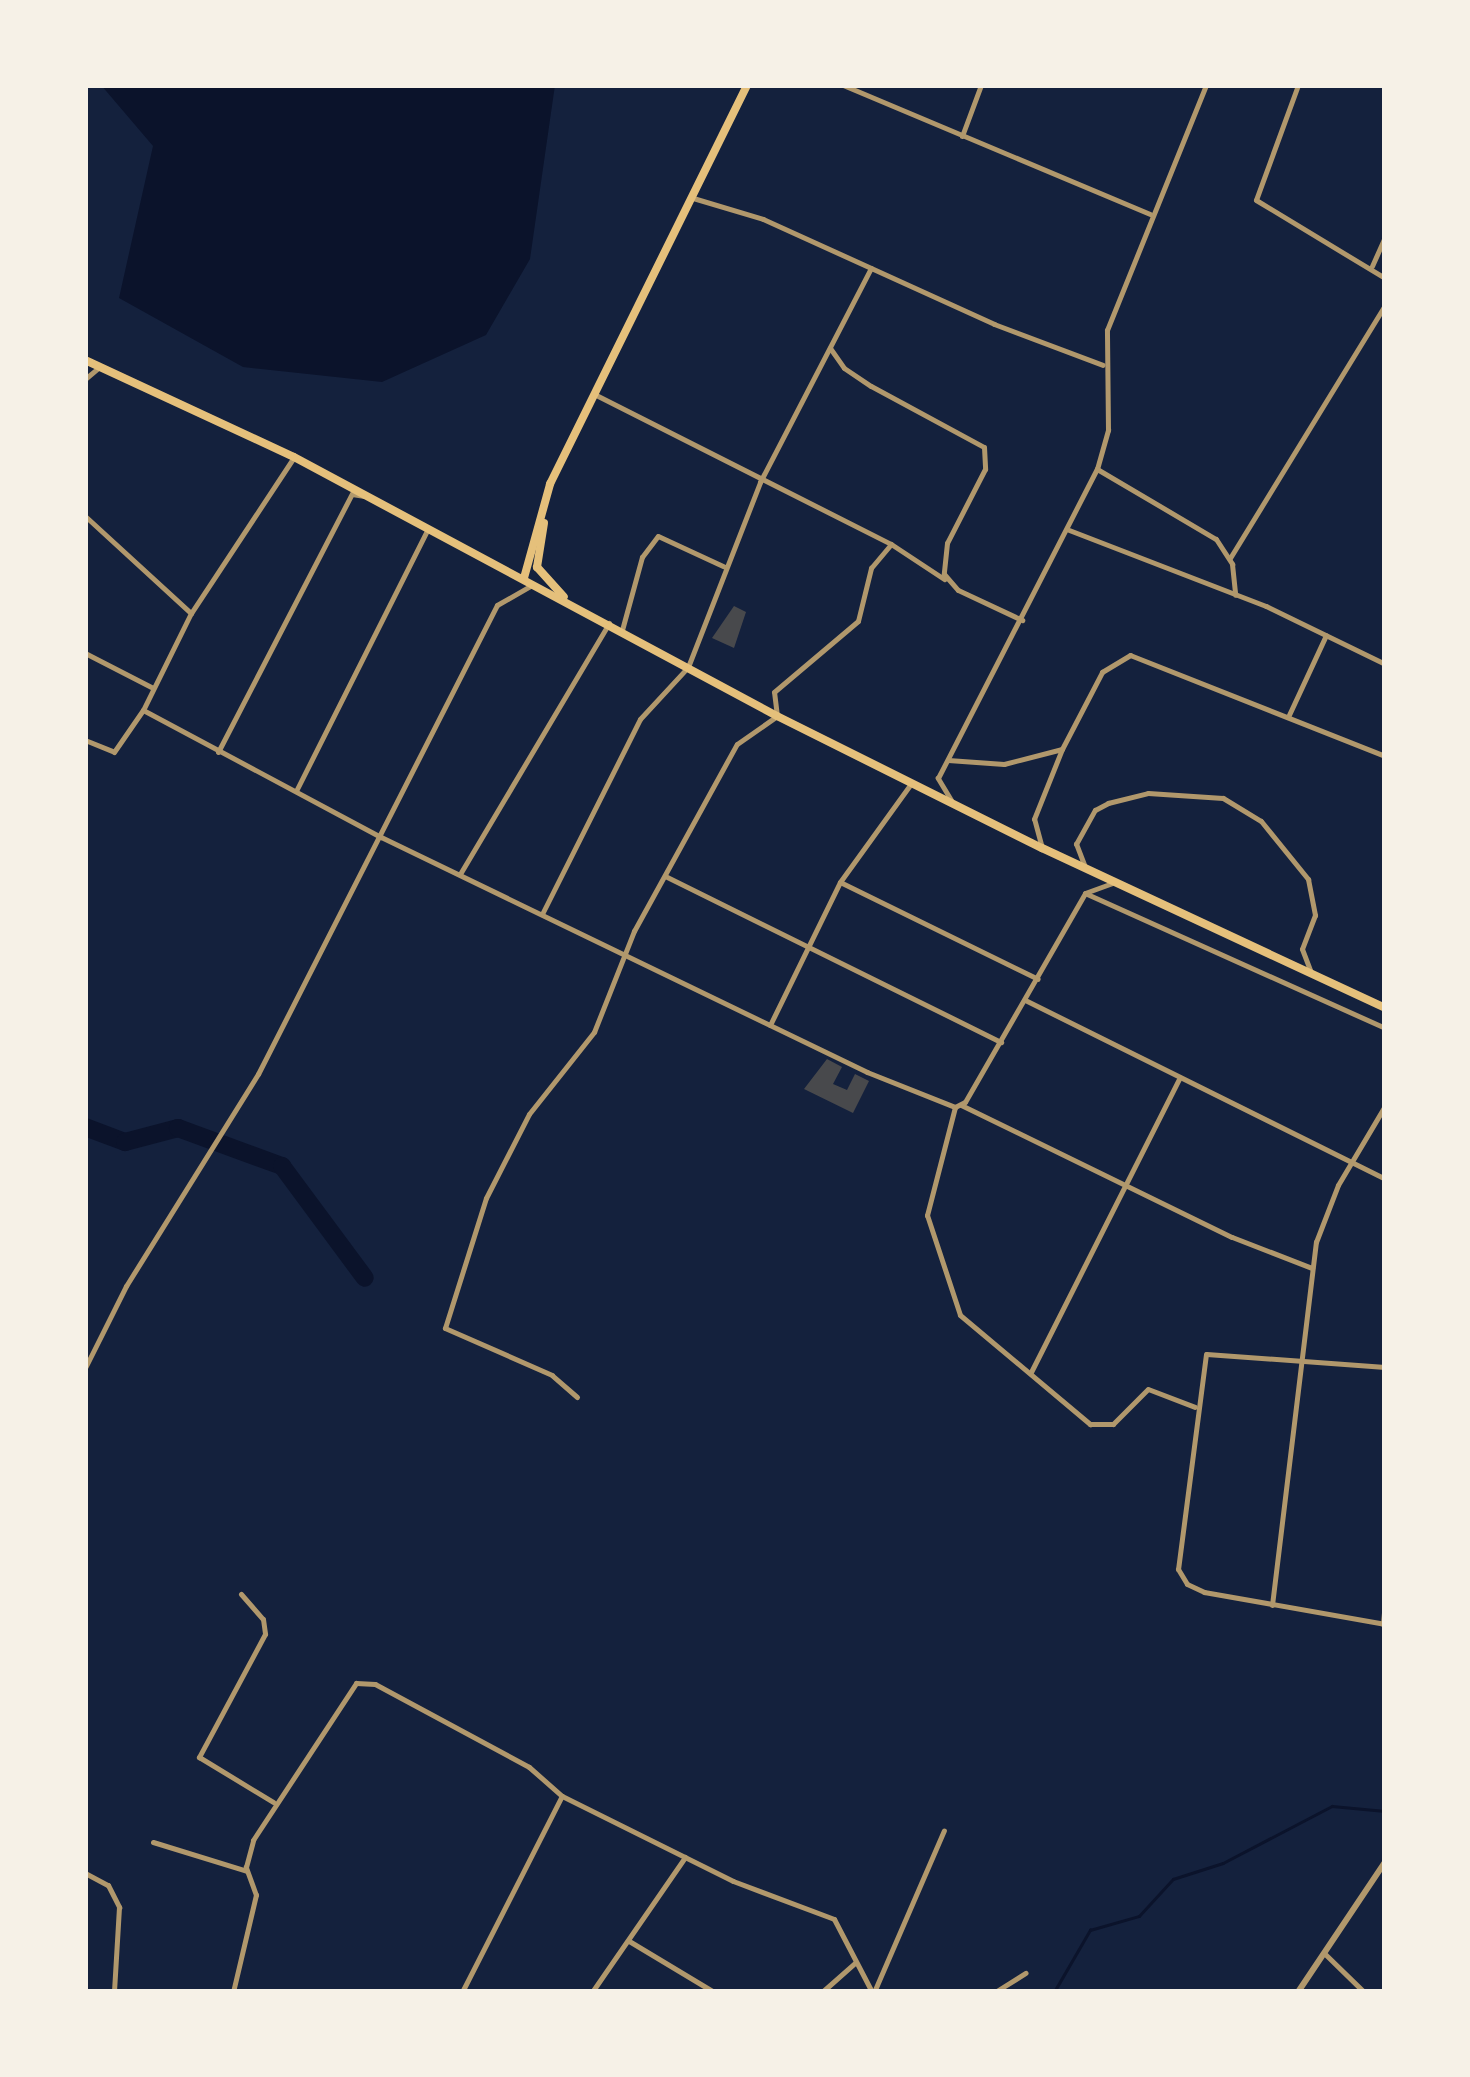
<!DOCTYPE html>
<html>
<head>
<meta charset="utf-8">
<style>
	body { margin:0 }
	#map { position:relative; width:1470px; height:2077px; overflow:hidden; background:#14213d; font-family:"Roboto Condensed",sans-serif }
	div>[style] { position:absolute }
	.water>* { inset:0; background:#0b132b }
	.stream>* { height:2.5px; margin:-1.25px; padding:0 1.25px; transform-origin:1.25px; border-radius:1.25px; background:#0b132b }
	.river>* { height:18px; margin:-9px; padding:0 9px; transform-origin:9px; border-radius:9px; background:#0b132b }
	.building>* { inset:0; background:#48494c }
	.minor>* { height:5px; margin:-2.5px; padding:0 2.5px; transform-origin:2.5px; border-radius:2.5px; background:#b1986c }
	.tertiary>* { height:6px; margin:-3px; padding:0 3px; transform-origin:3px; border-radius:3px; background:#b1986c }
	.trunk>* { height:8px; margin:-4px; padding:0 4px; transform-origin:4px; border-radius:4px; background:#e5c07b }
	span { translate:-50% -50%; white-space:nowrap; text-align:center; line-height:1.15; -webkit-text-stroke:9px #f6f1e7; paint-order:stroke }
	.frame { position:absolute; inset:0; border:88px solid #f6f1e7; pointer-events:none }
</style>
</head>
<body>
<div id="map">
	<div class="water">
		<i style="clip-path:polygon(101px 85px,555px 85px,530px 259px,486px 335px,382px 382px,243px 367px,119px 298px,153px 146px)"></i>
	</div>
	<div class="stream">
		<i style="left:1054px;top:1992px;width:72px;rotate:-59.9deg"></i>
		<i style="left:1090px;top:1930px;width:51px;rotate:-15.9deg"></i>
		<i style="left:1139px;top:1916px;width:50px;rotate:-47.4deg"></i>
		<i style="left:1173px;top:1879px;width:52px;rotate:-17.7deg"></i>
		<i style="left:1223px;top:1863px;width:123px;rotate:-27.6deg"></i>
		<i style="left:1332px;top:1806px;width:53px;rotate:5.4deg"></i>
	</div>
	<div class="river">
		<i style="left:85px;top:1127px;width:43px;rotate:20.6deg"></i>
		<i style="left:125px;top:1142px;width:55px;rotate:-14.8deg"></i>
		<i style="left:178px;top:1128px;width:111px;rotate:20.1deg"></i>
		<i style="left:282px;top:1166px;width:139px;rotate:53.5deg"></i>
	</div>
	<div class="building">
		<i style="clip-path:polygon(734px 606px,746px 612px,734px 648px,712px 638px)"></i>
		<i style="clip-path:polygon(827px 1059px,842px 1067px,833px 1084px,847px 1090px,855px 1074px,869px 1081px,853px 1113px,804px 1089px)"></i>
	</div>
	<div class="minor">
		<i style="left:843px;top:85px;width:333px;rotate:22.8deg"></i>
		<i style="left:1298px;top:85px;width:122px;rotate:110.1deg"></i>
		<i style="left:1256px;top:200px;width:151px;rotate:31.2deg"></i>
		<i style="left:962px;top:136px;width:54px;rotate:-69.6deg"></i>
		<i style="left:693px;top:198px;width:73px;rotate:16.7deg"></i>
		<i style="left:763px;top:219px;width:254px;rotate:24.4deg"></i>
		<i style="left:994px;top:324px;width:116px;rotate:20.6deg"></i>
		<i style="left:1372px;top:266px;width:32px;rotate:-66deg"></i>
		<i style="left:830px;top:348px;width:24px;rotate:55deg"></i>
		<i style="left:844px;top:368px;width:32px;rotate:34deg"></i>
		<i style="left:871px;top:386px;width:128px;rotate:28.4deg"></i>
		<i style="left:984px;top:447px;width:22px;rotate:87deg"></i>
		<i style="left:985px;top:469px;width:83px;rotate:117.2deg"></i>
		<i style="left:947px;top:543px;width:31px;rotate:96deg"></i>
		<i style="left:944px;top:574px;width:21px;rotate:49deg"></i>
		<i style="left:958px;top:590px;width:71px;rotate:25.1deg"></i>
		<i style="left:85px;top:379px;width:17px;rotate:-40deg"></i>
		<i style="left:594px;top:394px;width:333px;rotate:26.8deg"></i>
		<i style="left:891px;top:544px;width:64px;rotate:33.4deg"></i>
		<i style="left:294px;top:457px;width:187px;rotate:123.4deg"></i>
		<i style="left:191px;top:613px;width:108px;rotate:116.3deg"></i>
		<i style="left:143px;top:710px;width:270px;rotate:28.1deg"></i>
		<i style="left:381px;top:837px;width:540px;rotate:25.81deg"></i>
		<i style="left:867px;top:1072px;width:95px;rotate:21.7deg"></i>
		<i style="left:955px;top:1107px;width:11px;rotate:-27deg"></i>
		<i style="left:965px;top:1102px;width:241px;rotate:-60.1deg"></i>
		<i style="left:1085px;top:893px;width:30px;rotate:-20deg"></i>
		<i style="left:1097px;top:469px;width:138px;rotate:30.5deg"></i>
		<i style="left:1216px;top:539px;width:30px;rotate:57deg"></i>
		<i style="left:1232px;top:564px;width:31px;rotate:84deg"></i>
		<i style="left:85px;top:516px;width:144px;rotate:42.5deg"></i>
		<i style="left:1069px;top:530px;width:211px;rotate:21.1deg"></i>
		<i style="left:1266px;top:606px;width:132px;rotate:26deg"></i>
		<i style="left:1230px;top:558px;width:297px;rotate:-58.5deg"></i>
		<i style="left:622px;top:630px;width:76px;rotate:-74.7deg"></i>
		<i style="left:642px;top:557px;width:26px;rotate:-53deg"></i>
		<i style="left:658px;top:536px;width:72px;rotate:24.8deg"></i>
		<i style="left:85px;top:653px;width:76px;rotate:27.2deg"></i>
		<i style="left:1288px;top:717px;width:90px;rotate:-65.1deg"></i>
		<i style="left:85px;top:740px;width:31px;rotate:22deg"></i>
		<i style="left:114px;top:752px;width:51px;rotate:-55.4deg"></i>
		<i style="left:218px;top:752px;width:291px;rotate:-62.6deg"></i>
		<i style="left:352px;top:494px;width:11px;rotate:10deg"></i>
		<i style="left:948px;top:760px;width:56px;rotate:4.1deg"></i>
		<i style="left:1004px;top:764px;width:60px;rotate:-14.5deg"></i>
		<i style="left:296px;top:791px;width:292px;rotate:-63.3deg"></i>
		<i style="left:951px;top:800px;width:26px;rotate:-121deg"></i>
		<i style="left:938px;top:778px;width:348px;rotate:-62.8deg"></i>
		<i style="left:1097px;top:469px;width:41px;rotate:-74.2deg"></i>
		<i style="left:1108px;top:430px;width:100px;rotate:-90.6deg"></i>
		<i style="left:1107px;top:330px;width:264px;rotate:-68deg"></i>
		<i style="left:1042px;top:848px;width:30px;rotate:-105deg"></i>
		<i style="left:1034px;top:819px;width:75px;rotate:-68.2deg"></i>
		<i style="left:1062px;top:749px;width:87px;rotate:-62.5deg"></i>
		<i style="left:1102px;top:672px;width:33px;rotate:-31deg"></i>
		<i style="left:1130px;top:655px;width:274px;rotate:21.6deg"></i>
		<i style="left:1085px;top:867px;width:25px;rotate:-111deg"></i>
		<i style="left:1076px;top:844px;width:39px;rotate:-61deg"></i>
		<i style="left:1095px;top:810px;width:15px;rotate:-28deg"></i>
		<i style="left:1108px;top:803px;width:41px;rotate:-14deg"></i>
		<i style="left:1148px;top:793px;width:75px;rotate:3.8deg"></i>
		<i style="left:1223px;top:798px;width:44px;rotate:31.2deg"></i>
		<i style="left:1261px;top:821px;width:75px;rotate:51deg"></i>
		<i style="left:1308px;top:879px;width:37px;rotate:79deg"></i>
		<i style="left:1315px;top:915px;width:36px;rotate:111deg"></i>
		<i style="left:1302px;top:949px;width:25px;rotate:69deg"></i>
		<i style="left:460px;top:874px;width:292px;rotate:-59.3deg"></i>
		<i style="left:665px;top:876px;width:375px;rotate:26.3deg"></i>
		<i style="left:840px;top:882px;width:220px;rotate:26.1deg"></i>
		<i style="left:1087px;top:894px;width:327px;rotate:24.2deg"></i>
		<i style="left:542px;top:914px;width:218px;rotate:-63.3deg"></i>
		<i style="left:640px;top:719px;width:71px;rotate:-47.3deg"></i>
		<i style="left:688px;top:667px;width:199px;rotate:-68.7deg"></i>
		<i style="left:760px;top:482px;width:241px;rotate:-62.6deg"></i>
		<i style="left:1025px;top:1000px;width:402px;rotate:26.4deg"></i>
		<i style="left:770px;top:1025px;width:159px;rotate:-63.9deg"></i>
		<i style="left:840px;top:882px;width:123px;rotate:-54.2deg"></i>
		<i style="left:961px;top:1105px;width:301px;rotate:26deg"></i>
		<i style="left:1232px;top:1237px;width:86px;rotate:21.2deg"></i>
		<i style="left:955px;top:1107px;width:112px;rotate:104.5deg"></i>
		<i style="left:927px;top:1215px;width:105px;rotate:71.7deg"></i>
		<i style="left:960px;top:1315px;width:170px;rotate:40deg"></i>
		<i style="left:1090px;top:1424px;width:23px"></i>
		<i style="left:1113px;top:1424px;width:49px;rotate:-45deg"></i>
		<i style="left:1148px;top:1389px;width:50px;rotate:21deg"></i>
		<i style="left:1385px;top:1367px;width:179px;rotate:-175.8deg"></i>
		<i style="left:1206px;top:1354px;width:217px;rotate:97.4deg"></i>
		<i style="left:1178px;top:1569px;width:17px;rotate:59deg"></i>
		<i style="left:1187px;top:1584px;width:19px;rotate:25deg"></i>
		<i style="left:1204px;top:1592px;width:184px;rotate:10deg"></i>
		<i style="left:85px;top:1368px;width:92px;rotate:-63.4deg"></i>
		<i style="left:126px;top:1286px;width:250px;rotate:-58.1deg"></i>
		<i style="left:258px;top:1074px;width:526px;rotate:-63deg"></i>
		<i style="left:497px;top:605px;width:40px;rotate:-29.7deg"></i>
		<i style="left:1031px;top:1372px;width:330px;rotate:-63.2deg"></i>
		<i style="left:577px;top:1397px;width:33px;rotate:-139deg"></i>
		<i style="left:552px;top:1375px;width:117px;rotate:-156.3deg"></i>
		<i style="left:445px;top:1328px;width:136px;rotate:-72.5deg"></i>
		<i style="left:486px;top:1198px;width:94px;rotate:-62.9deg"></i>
		<i style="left:529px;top:1114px;width:105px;rotate:-51.6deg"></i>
		<i style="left:594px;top:1032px;width:109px;rotate:-68.4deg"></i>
		<i style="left:634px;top:931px;width:213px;rotate:-61.2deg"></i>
		<i style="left:737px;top:744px;width:49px;rotate:-35deg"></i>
		<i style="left:777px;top:716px;width:24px;rotate:-97deg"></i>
		<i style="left:774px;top:692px;width:110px;rotate:-40.2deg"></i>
		<i style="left:858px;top:621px;width:55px;rotate:-76.2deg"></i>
		<i style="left:871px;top:568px;width:31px;rotate:-50deg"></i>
		<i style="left:241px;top:1594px;width:33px;rotate:49deg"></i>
		<i style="left:263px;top:1619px;width:15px;rotate:82deg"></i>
		<i style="left:265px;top:1634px;width:140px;rotate:118.2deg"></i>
		<i style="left:199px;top:1757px;width:87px;rotate:31.3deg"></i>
		<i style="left:1272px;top:1605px;width:366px;rotate:-83.1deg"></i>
		<i style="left:1316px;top:1242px;width:61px;rotate:-68.9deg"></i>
		<i style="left:1338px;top:1185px;width:92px;rotate:-59.3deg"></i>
		<i style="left:1383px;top:1624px;width:24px;rotate:-85deg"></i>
		<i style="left:153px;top:1842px;width:98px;rotate:17.1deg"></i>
		<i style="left:85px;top:1873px;width:26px;rotate:28deg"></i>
		<i style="left:108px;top:1885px;width:25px;rotate:63deg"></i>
		<i style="left:119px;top:1907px;width:85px;rotate:93.4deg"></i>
		<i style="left:629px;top:1941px;width:99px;rotate:31deg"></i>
		<i style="left:1324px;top:1953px;width:56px;rotate:44.3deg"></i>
		<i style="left:233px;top:1992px;width:100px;rotate:-76.7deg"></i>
		<i style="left:256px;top:1895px;width:30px;rotate:-110deg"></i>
		<i style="left:246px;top:1867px;width:28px;rotate:-75deg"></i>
		<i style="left:253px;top:1840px;width:188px;rotate:-56.7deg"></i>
		<i style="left:356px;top:1683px;width:19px;rotate:3deg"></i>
		<i style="left:375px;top:1684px;width:175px;rotate:28.3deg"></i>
		<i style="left:529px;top:1767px;width:44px;rotate:41.3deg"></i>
		<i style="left:462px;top:1992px;width:220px;rotate:-63deg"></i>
		<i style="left:562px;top:1796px;width:191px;rotate:26.4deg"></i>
		<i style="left:733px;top:1881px;width:108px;rotate:20.6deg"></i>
		<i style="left:834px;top:1919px;width:82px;rotate:62.5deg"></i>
		<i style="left:592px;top:1992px;width:164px;rotate:-55.4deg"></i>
		<i style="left:822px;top:1992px;width:45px;rotate:-41.4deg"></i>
		<i style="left:874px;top:1992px;width:176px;rotate:-66.6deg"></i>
		<i style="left:995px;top:1992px;width:36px;rotate:-32deg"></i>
	</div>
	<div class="tertiary">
		<i style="left:1298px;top:1992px;width:156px;rotate:-56.2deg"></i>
	</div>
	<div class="trunk">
		<i style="left:85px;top:360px;width:230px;rotate:24.9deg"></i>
		<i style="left:294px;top:457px;width:548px;rotate:28.2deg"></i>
		<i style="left:777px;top:716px;width:296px;rotate:26.5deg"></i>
		<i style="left:1042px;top:848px;width:378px;rotate:25deg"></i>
		<i style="left:544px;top:523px;width:45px;rotate:99deg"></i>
		<i style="left:537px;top:567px;width:40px;rotate:48deg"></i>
		<i style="left:524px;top:578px;width:98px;rotate:-74.5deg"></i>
		<i style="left:550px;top:484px;width:445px;rotate:-63.7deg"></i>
	</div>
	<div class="frame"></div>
</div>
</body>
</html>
